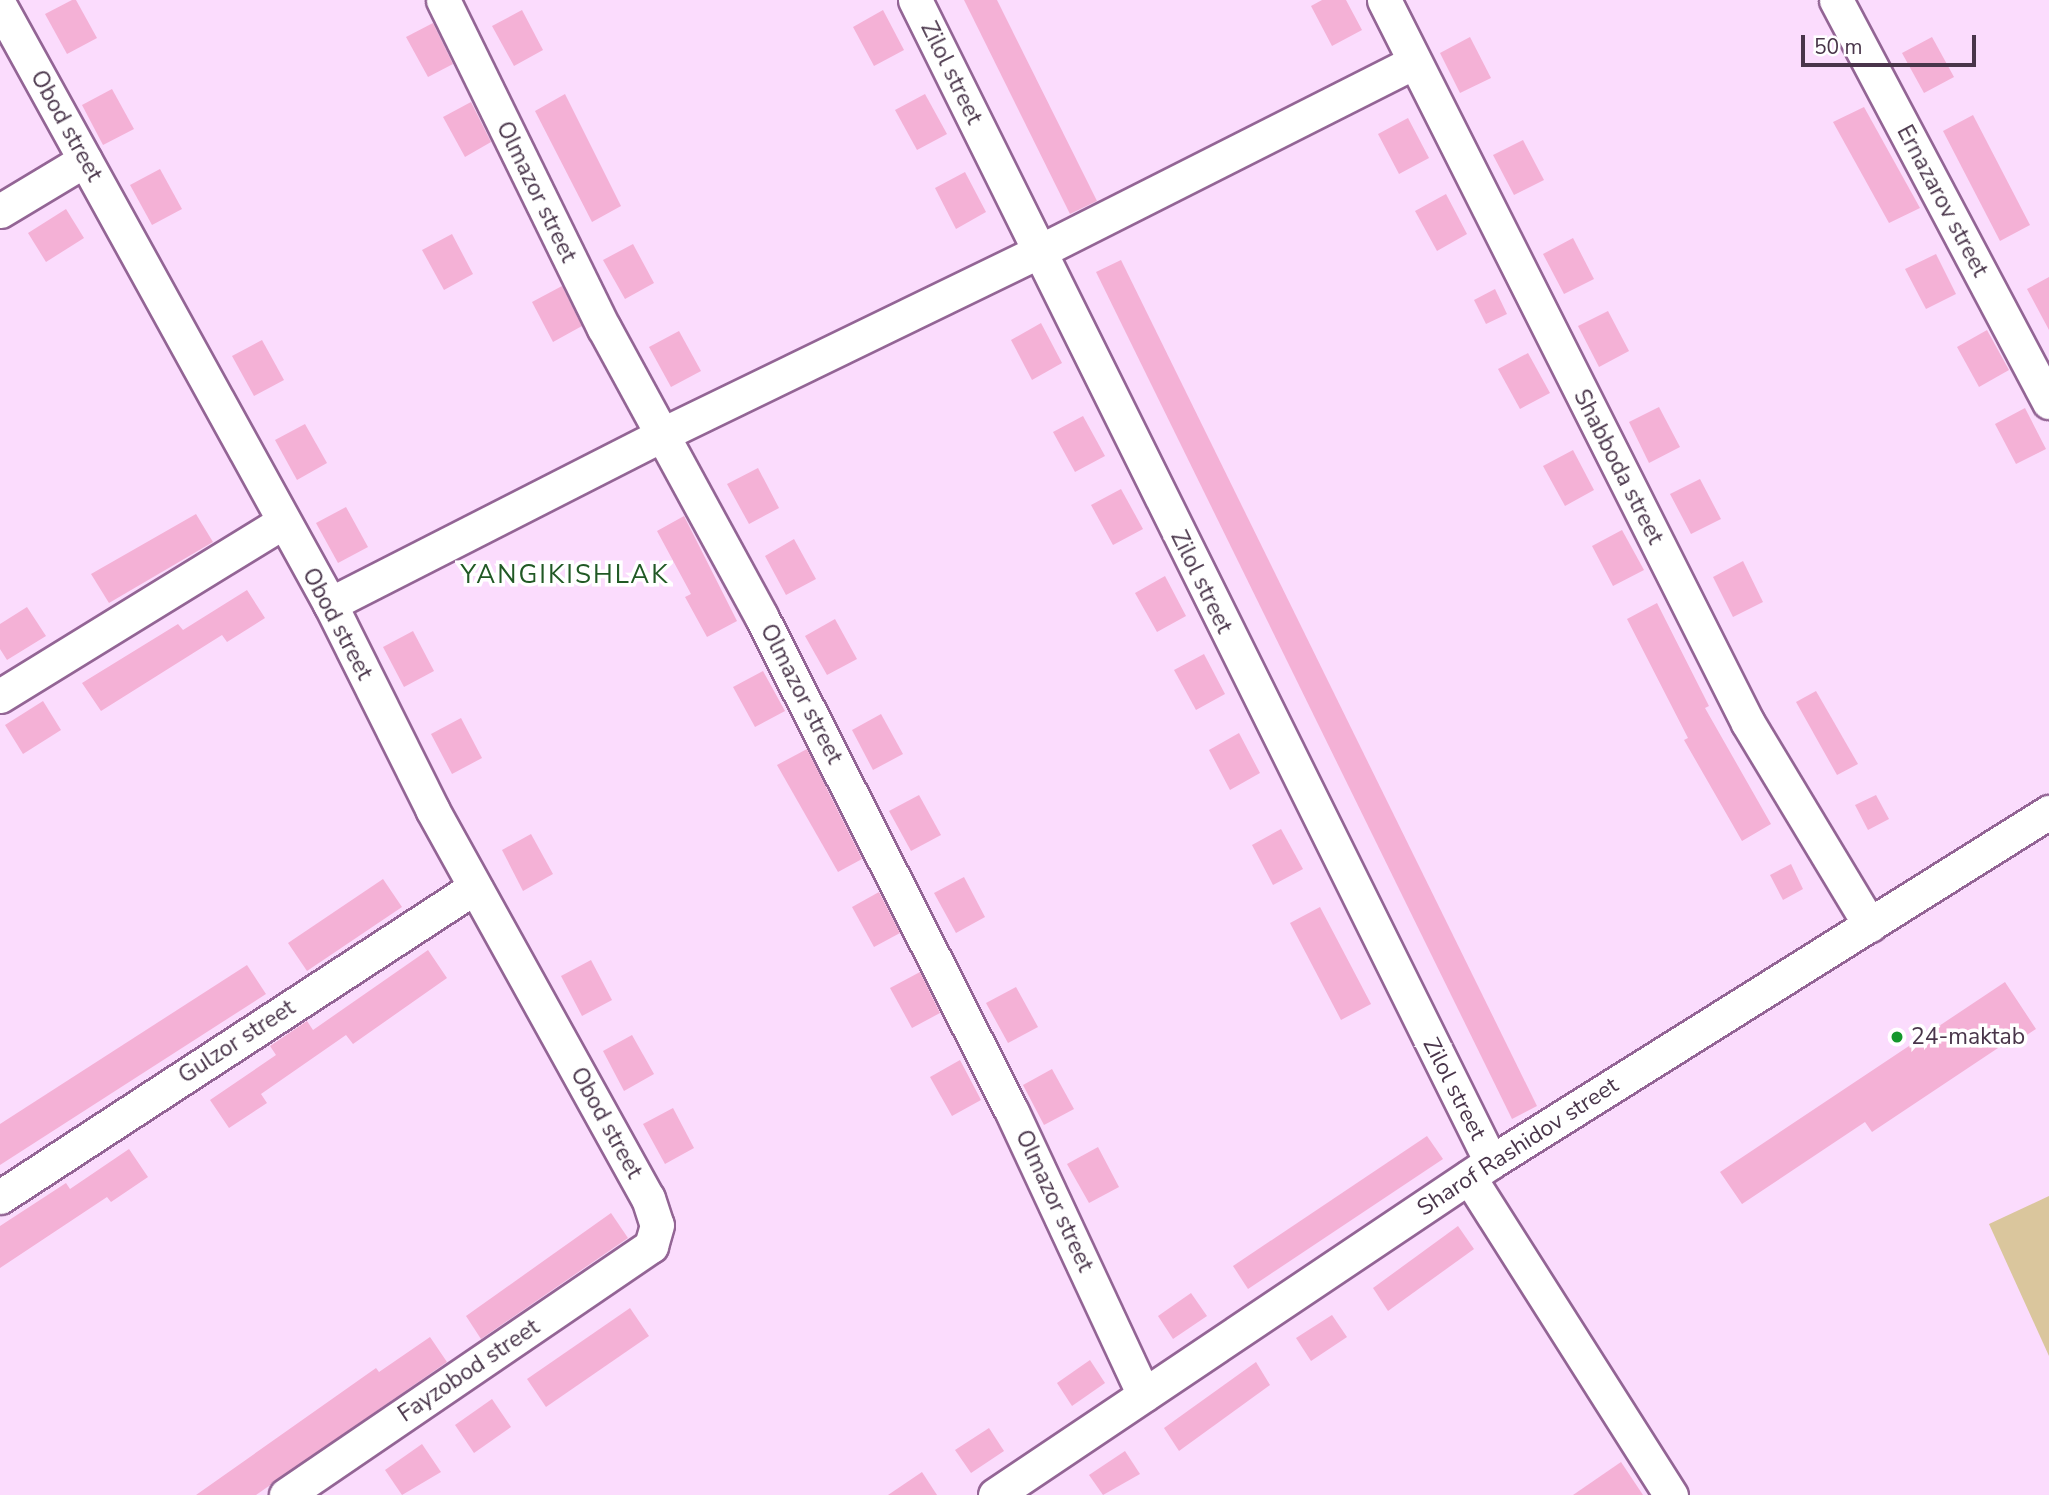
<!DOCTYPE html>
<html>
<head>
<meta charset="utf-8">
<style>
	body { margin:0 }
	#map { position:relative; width:2049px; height:1495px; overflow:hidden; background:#fbdcfd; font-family:"Nunito Sans",sans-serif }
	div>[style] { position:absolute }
	.green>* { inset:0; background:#dac69d }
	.building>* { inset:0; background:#f4b1d6 }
	.roads { filter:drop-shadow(2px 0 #936595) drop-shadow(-2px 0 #936595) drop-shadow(0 2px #936595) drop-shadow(0 -2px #936595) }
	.minor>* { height:33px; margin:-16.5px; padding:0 16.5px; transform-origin:16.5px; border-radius:16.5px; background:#fff }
	.dots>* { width:19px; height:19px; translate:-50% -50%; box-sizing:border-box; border:4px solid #fff; border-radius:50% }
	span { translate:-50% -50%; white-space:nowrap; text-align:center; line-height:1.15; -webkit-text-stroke:7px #fff; paint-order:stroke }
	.street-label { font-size:23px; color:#49354a }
	.poi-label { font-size:23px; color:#49354a }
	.left { translate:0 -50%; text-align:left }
	.quarter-label { font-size:26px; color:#215925; letter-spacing:2px }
	.scale { position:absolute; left:1801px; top:35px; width:175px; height:32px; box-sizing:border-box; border:4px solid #49354a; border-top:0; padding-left:9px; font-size:21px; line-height:24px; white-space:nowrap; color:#49354a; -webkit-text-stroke:5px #fff; paint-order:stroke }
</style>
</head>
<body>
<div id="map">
	<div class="green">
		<i style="clip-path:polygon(2049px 1196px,2049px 1356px,1989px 1224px)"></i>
	</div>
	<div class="building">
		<i style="clip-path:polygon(72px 0,76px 0,97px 38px,67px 54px,45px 14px)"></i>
		<i style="clip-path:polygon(964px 0,997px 0,1097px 201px,1070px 214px)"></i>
		<i style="clip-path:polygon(1322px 0,1346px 0,1362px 30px,1332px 46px,1311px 6px)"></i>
		<i style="clip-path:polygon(522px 10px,543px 50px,514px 66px,492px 26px)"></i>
		<i style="clip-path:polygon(883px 10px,904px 50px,874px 66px,853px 27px)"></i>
		<i style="clip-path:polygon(433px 23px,453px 64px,428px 77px,406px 37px)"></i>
		<i style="clip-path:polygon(1470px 37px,1491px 78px,1460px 93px,1440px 53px)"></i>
		<i style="clip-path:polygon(1932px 37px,1954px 77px,1924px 93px,1902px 53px)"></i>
		<i style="clip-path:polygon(112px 89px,134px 129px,103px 145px,82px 105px)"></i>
		<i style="clip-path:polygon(565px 94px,621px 206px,592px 222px,535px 111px)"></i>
		<i style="clip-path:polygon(925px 94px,947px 134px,917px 150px,895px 110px)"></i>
		<i style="clip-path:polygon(471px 102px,491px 142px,465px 157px,443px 117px)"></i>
		<i style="clip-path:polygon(1864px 107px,1920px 208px,1889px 223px,1833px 122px)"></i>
		<i style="clip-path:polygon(1973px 115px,2030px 225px,2000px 241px,1943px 131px)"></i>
		<i style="clip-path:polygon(1408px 118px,1429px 158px,1399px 174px,1378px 134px)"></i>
		<i style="clip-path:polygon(1523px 140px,1544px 180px,1514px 195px,1493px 155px)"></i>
		<i style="clip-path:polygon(160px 169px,182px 209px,152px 225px,130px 185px)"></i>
		<i style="clip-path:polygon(965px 172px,986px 212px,956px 229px,935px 188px)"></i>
		<i style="clip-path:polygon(1446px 194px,1467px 234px,1437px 251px,1415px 211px)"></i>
		<i style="clip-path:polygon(66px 209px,84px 238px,46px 262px,28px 233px)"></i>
		<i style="clip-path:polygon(452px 234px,473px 274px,444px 290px,422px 250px)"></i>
		<i style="clip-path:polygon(1573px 238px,1594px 279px,1564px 294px,1543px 254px)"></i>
		<i style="clip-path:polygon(633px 244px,654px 283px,625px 299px,603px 260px)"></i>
		<i style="clip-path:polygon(1936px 254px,1956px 294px,1926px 309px,1905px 269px)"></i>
		<i style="clip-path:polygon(1121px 260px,1537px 1106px,1512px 1119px,1096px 272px)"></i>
		<i style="clip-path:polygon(2049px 277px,2049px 330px,2027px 289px)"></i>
		<i style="clip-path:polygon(562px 286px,582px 326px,553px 342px,532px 302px)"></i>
		<i style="clip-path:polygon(1495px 289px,1507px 314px,1486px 324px,1474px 300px)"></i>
		<i style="clip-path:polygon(1608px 311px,1629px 351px,1599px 367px,1578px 326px)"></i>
		<i style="clip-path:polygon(1041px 323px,1062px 363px,1032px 380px,1011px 340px)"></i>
		<i style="clip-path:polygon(1987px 330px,2009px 370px,1979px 387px,1957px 347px)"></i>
		<i style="clip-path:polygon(679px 331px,701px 371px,671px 387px,649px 347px)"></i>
		<i style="clip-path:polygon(262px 340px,284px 380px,254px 396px,232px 356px)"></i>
		<i style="clip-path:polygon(1528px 353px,1550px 393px,1520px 409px,1498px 369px)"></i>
		<i style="clip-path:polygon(1659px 407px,1680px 447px,1649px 463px,1629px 422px)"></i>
		<i style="clip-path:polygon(2025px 408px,2046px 449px,2016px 464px,1995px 424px)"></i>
		<i style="clip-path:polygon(1083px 416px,1105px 456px,1075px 472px,1053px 432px)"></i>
		<i style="clip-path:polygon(305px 424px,327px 463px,297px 480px,275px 440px)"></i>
		<i style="clip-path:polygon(1573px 450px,1594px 490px,1565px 506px,1543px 466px)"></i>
		<i style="clip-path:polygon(758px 468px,779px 508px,749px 524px,727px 484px)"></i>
		<i style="clip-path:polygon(1700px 479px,1721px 519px,1691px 534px,1670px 494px)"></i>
		<i style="clip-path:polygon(1121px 489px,1143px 529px,1113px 545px,1091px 505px)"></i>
		<i style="clip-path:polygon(346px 507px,368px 547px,338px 563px,316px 523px)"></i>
		<i style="clip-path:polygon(196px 514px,213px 542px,109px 603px,91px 574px)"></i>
		<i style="clip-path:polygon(684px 516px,737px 621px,707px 637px,685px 597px,691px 594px,657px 531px)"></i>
		<i style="clip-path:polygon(1622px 530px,1644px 570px,1613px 586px,1592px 546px)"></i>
		<i style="clip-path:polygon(794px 539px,816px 579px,786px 595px,765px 556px)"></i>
		<i style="clip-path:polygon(1743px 561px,1763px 602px,1733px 617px,1713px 577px)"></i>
		<i style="clip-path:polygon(1165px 576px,1186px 616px,1157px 632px,1135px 593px)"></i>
		<i style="clip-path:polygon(247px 590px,265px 618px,227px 642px,222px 635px,101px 711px,82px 683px,178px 624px,183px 630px)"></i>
		<i style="clip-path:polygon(1657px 603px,1709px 706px,1705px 708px,1771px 824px,1742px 841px,1684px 740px,1688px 738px,1627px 619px)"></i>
		<i style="clip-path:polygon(27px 607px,46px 636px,7px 660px,0 649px,0 624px)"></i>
		<i style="clip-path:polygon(835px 619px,857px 659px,827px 675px,805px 636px)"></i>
		<i style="clip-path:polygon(413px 631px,434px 671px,404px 687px,383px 647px)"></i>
		<i style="clip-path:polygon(1204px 654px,1225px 694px,1196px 710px,1174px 670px)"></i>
		<i style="clip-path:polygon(763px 671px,785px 711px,755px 727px,733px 687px)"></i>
		<i style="clip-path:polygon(1816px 691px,1858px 764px,1837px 775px,1796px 702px)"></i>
		<i style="clip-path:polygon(43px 701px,61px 730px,23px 754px,5px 725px)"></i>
		<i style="clip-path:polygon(881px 714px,903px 754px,873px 770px,852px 730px)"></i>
		<i style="clip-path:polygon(461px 718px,482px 758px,452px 774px,431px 734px)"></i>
		<i style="clip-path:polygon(1239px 733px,1260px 773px,1230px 790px,1209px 750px)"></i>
		<i style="clip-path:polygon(807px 749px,862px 859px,838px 872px,777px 765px)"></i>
		<i style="clip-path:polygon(919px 795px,941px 835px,911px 851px,889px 811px)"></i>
		<i style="clip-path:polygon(1876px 795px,1889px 819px,1868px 830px,1855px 805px)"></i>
		<i style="clip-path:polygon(1281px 829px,1303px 869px,1273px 885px,1252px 845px)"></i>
		<i style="clip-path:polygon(531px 834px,553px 874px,523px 891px,502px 850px)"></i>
		<i style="clip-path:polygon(1791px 864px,1803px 889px,1783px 900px,1770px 875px)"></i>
		<i style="clip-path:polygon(964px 877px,985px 917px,956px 933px,934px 893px)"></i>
		<i style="clip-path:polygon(383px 879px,402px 907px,307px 971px,288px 943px)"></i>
		<i style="clip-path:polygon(879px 892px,900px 933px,874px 947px,852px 907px)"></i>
		<i style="clip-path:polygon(1320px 907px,1371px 1004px,1341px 1020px,1290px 923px)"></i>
		<i style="clip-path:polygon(428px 950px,447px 978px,353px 1044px,346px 1035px,261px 1094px,267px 1103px,229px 1128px,210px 1100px,276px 1055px,270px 1046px,307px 1021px,313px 1030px)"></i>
		<i style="clip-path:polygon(591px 960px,612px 1000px,582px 1016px,561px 976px)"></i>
		<i style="clip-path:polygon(247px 965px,266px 994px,0 1165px,0 1124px)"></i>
		<i style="clip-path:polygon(920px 972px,940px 1013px,912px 1028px,890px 988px)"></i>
		<i style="clip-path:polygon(2005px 982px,2036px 1029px,2007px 1048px,2004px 1044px,1872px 1132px,1865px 1122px,1742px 1204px,1720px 1172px)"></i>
		<i style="clip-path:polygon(1016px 987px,1038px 1027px,1008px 1043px,986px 1003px)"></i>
		<i style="clip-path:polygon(632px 1035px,654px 1074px,624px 1091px,603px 1051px)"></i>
		<i style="clip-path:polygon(960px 1060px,981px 1100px,952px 1116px,930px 1077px)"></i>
		<i style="clip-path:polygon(1052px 1069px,1074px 1109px,1044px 1125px,1023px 1085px)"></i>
		<i style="clip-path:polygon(673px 1108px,694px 1148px,665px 1164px,643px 1124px)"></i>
		<i style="clip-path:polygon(1427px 1136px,1443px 1159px,1248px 1289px,1233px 1266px)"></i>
		<i style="clip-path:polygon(1098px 1147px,1119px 1187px,1089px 1203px,1067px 1164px)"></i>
		<i style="clip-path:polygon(129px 1149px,148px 1177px,111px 1202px,107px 1197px,0 1268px,0 1226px,66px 1183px,70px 1189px)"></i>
		<i style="clip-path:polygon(611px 1213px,628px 1238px,481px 1339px,466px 1316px)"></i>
		<i style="clip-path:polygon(1458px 1226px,1474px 1249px,1388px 1311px,1373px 1288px)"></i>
		<i style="clip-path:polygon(1191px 1293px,1207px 1316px,1173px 1339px,1158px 1316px)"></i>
		<i style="clip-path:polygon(630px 1308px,649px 1336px,546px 1407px,527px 1379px)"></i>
		<i style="clip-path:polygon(1332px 1315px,1347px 1337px,1311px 1361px,1296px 1338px)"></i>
		<i style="clip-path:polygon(430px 1337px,447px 1362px,256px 1495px,196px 1495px,376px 1368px,379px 1372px)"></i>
		<i style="clip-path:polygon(1090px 1360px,1105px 1383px,1072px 1406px,1057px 1383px)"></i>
		<i style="clip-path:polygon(1256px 1362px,1270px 1385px,1179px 1451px,1164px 1428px)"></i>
		<i style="clip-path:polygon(492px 1399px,511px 1427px,474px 1453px,455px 1425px)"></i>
		<i style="clip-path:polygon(989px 1428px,1004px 1451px,971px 1473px,955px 1450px)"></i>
		<i style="clip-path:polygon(422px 1444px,441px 1472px,402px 1495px,385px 1470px)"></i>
		<i style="clip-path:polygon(1125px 1451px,1140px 1474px,1103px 1495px,1089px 1475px)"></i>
		<i style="clip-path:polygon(1621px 1462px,1643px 1495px,1573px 1495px)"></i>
		<i style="clip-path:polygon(922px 1472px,937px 1495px,888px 1495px)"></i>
	</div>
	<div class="roads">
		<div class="minor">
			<i style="left:443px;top:0;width:365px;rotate:63.9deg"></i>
			<i style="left:604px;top:328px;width:328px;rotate:61.4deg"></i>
			<i style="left:761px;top:616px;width:556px;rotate:63.16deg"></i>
			<i style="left:1012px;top:1112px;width:312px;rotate:65deg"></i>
			<i style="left:915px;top:0;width:1297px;rotate:63.63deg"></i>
			<i style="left:1384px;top:0;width:809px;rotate:63.28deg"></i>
			<i style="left:1748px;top:723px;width:236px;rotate:58.9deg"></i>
			<i style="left:1836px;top:0;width:455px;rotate:62.1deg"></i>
			<i style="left:0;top:6px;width:683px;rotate:61.11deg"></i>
			<i style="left:330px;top:604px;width:229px;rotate:63.5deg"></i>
			<i style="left:432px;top:809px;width:445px;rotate:61deg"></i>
			<i style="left:648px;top:1198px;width:28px;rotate:72deg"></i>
			<i style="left:657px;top:1225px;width:22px;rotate:106deg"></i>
			<i style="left:651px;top:1246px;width:442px;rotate:145.7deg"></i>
			<i style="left:0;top:211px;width:99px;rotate:-31deg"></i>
			<i style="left:330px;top:604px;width:372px;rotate:-27deg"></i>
			<i style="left:661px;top:435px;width:419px;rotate:-25.9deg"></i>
			<i style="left:1038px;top:252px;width:421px;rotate:-26.8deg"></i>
			<i style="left:0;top:696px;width:330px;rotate:-31.6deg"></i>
			<i style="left:1469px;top:1177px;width:377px;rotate:57.6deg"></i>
			<i style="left:0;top:1197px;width:567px;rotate:-33.13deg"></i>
			<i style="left:995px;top:1495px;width:597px;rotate:-33.88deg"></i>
			<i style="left:1491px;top:1162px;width:659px;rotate:-32.1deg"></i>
		</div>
	</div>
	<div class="dots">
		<i style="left:1897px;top:1037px;background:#14972c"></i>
	</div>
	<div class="street-label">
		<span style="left:951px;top:73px;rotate:64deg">Zilol street</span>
		<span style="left:66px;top:126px;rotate:61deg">Obod street</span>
		<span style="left:536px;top:192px;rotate:64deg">Olmazor street</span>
		<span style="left:1942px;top:201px;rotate:62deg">Ernazarov street</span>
		<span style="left:1618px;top:467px;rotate:63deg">Shabboda street</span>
		<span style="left:1201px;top:582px;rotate:64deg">Zilol street</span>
		<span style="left:337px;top:624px;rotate:62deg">Obod street</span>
		<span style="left:801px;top:694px;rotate:63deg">Olmazor street</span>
		<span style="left:237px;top:1042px;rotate:-33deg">Gulzor street</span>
		<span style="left:1454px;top:1089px;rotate:63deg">Zilol street</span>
		<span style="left:606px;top:1123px;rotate:61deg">Obod street</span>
		<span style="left:1518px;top:1147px;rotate:-33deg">Sharof Rashidov street</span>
		<span style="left:1054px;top:1201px;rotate:65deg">Olmazor street</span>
		<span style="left:469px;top:1371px;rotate:-34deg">Fayzobod street</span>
	</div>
	<div class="poi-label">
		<span class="left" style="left:1911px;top:1037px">24-maktab</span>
	</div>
	<div class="quarter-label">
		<span style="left:565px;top:575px">YANGIKISHLAK</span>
	</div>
	<div class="scale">50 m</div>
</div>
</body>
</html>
